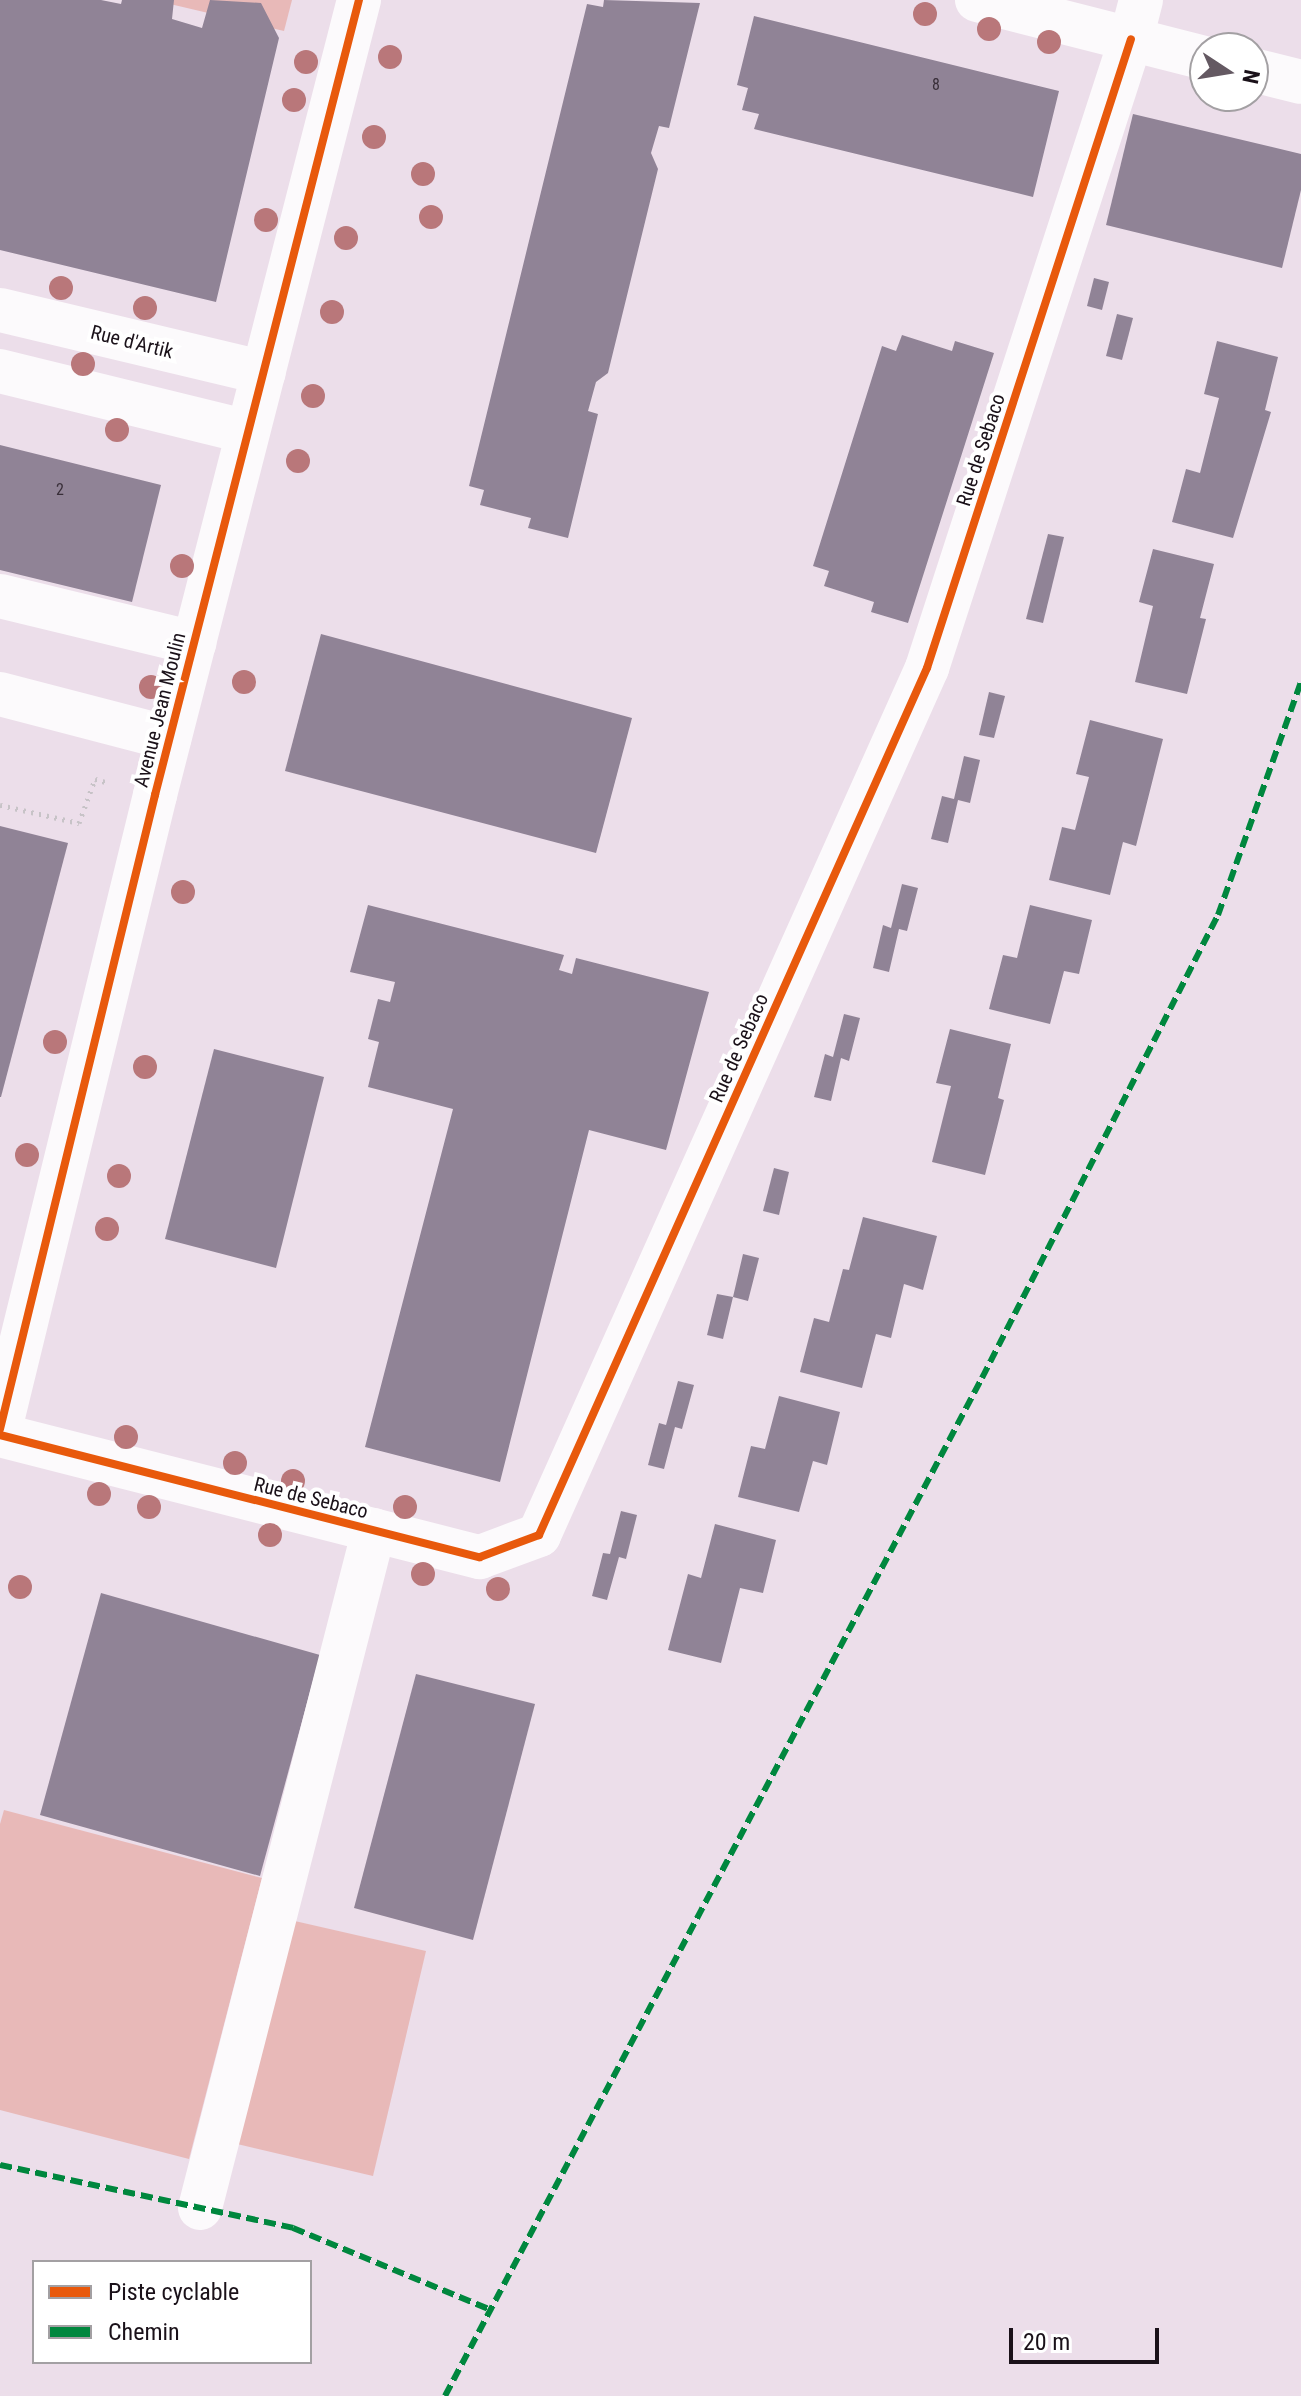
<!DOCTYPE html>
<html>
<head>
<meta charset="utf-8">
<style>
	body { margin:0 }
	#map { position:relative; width:1301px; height:2396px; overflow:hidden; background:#ecdeea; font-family:"Roboto Condensed",sans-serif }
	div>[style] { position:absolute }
	.green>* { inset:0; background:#e8b9b8 }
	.building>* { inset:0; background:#908396 }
	.path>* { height:5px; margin-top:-2.5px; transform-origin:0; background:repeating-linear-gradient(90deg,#c7c3c7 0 2px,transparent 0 8px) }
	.minor>* { height:44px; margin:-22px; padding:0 22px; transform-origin:22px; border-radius:22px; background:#fcfafc }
	.quiet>* { height:6px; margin-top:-3px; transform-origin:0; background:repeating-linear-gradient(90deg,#00873e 0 12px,transparent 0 18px) }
	.cycleway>* { height:8px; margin:-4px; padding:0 4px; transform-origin:4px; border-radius:4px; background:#e8590c }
	.trees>* { width:24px; height:24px; margin:-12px; border-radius:50%; background:#b9777a }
	span { translate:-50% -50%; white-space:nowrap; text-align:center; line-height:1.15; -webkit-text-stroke:8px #fff; paint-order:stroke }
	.number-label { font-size:16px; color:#382e38 }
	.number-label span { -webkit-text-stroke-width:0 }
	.street-label { font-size:20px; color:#1a1119 }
	.legend { position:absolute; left:32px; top:2260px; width:280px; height:104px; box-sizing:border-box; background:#fff; border:2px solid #a3a0a3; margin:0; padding:10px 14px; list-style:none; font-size:24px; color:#1a1119 }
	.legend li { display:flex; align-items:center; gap:16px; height:40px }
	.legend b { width:40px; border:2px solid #a3a0a3 }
	.north { position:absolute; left:1189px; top:32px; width:80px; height:80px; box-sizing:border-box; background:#fff; border:2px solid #a3a0a3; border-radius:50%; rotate:102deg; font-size:22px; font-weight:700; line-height:32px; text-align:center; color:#1a1119 }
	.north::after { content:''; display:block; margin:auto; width:28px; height:36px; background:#645962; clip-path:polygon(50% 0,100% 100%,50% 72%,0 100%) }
	.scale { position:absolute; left:1009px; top:2328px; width:150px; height:36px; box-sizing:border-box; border:4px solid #1a1119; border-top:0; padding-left:10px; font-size:24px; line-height:28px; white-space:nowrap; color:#1a1119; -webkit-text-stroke:6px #fff; paint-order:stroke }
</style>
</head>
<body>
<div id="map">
	<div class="green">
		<i style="clip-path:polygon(153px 0,292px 0,284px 31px)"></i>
		<i style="clip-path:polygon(4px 1810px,262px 1878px,189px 2159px,0 2110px,0 1824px)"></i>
		<i style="clip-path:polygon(286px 1919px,426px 1951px,373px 2176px,233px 2143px)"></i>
	</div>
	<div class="building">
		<i style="clip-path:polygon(0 0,101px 0,121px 4px,122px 0,174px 0,172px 19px,202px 28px,210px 0,261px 3px,279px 38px,216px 302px,0 250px)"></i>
		<i style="clip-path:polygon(604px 0,700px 3px,669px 128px,659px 126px,651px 153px,658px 169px,608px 373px,596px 382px,588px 411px,598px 414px,568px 538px,528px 528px,531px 518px,480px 505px,484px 490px,469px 486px,587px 4px,603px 7px)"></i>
		<i style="clip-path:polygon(754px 16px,1059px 91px,1033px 197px,754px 129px,759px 114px,742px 110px,748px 88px,737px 85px)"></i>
		<i style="clip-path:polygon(1133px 114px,1301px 154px,1301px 190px,1282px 268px,1106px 225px)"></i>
		<i style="clip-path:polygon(1094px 278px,1109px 282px,1102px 310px,1087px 306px)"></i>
		<i style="clip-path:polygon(1117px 314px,1133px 318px,1122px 360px,1106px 356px)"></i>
		<i style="clip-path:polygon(902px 335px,952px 351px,955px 341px,994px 353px,908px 623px,871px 612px,874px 602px,824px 586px,829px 571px,813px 566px,882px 346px,896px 351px)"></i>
		<i style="clip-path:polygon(1217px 341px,1278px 357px,1265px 410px,1271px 412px,1233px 538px,1172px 522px,1186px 469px,1200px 473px,1219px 398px,1204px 394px)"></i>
		<i style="clip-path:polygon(0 445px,161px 485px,132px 602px,0 570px)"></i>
		<i style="clip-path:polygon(1048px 534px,1064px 537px,1043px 623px,1026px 619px)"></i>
		<i style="clip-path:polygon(1153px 549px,1214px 564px,1200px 618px,1206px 619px,1187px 694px,1135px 682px,1153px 606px,1139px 602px)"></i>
		<i style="clip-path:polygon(321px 634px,632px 718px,596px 853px,285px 771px)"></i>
		<i style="clip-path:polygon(989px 692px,1005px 696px,994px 738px,979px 735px)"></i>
		<i style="clip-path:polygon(1090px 720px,1163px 739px,1136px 846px,1123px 842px,1110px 895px,1049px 880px,1062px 827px,1075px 830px,1089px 777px,1076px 774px)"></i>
		<i style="clip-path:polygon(964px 756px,980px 760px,970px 803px,958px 800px,948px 843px,931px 839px,942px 796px,954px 799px)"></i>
		<i style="clip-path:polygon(0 826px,68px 843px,1px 1097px,0 1097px)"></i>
		<i style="clip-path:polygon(902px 884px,918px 888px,907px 931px,899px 929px,889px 972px,873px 968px,883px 925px,891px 928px)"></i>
		<i style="clip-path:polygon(368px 905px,564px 955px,559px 970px,572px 974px,576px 958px,709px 992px,666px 1150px,589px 1130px,500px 1482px,365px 1447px,453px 1109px,368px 1087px,379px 1042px,368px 1039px,378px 999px,390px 1002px,395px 982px,350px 972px)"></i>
		<i style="clip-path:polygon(1030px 905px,1092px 920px,1079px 974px,1064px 971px,1050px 1024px,989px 1009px,1003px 955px,1017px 958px)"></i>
		<i style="clip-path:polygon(844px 1014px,860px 1018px,849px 1061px,841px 1058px,831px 1101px,814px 1097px,825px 1054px,833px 1057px)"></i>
		<i style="clip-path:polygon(950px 1029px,1011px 1044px,998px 1098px,1004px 1100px,985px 1175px,932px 1162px,951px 1086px,936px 1083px)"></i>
		<i style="clip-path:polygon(214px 1049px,324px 1077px,276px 1268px,165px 1239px)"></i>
		<i style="clip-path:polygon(774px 1168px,789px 1172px,779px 1215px,763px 1211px)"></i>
		<i style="clip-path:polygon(863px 1217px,937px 1236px,923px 1290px,904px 1284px,891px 1338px,876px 1334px,862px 1388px,800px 1372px,814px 1318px,829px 1322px,843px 1269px,849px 1270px)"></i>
		<i style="clip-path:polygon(743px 1254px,759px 1258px,748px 1301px,733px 1297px,723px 1339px,707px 1335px,717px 1294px,733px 1297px)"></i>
		<i style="clip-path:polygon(678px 1381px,694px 1385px,682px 1429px,675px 1427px,664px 1469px,648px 1465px,659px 1423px,666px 1425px)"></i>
		<i style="clip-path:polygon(779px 1396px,840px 1412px,827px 1465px,813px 1461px,799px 1512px,738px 1497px,751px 1446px,765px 1449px)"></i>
		<i style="clip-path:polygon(621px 1511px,637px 1515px,626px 1559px,619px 1557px,607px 1600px,592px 1596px,603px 1553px,610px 1554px)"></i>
		<i style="clip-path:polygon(715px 1524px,776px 1540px,763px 1593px,740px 1588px,721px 1663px,668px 1650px,688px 1574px,701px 1578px)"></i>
		<i style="clip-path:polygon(101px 1593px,320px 1655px,260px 1876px,40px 1815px)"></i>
		<i style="clip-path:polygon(416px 1674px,535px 1704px,473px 1940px,354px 1908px)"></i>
	</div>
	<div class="path">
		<i style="left:0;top:805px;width:81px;rotate:12.8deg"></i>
		<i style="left:79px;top:823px;width:47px;rotate:-70deg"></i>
		<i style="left:95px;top:779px;width:15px;rotate:16deg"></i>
	</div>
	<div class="minor">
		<i style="left:977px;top:0;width:235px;rotate:14.3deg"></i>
		<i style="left:1253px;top:70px;width:49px;rotate:14deg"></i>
		<i style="left:0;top:310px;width:271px;rotate:13.4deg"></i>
		<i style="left:0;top:371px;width:255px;rotate:13.8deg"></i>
		<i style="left:0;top:596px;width:200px;rotate:13.6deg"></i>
		<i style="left:0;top:694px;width:175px;rotate:14.6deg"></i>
		<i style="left:0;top:1429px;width:653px;rotate:-76.26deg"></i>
		<i style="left:155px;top:795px;width:821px;rotate:-75.61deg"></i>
		<i style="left:0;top:1435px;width:495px;rotate:14.3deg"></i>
		<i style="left:480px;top:1557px;width:63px;rotate:-20.4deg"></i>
		<i style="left:539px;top:1535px;width:950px;rotate:-65.89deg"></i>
		<i style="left:927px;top:668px;width:661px;rotate:-72.03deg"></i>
		<i style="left:1131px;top:39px;width:40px;rotate:-75.6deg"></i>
		<i style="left:200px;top:2208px;width:700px;rotate:-75.61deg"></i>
	</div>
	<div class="quiet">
		<i style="left:0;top:2165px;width:300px;rotate:12.1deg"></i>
		<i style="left:293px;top:2228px;width:214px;rotate:22.5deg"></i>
		<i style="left:445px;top:2396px;width:1151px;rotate:-62.19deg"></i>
		<i style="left:982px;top:1378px;width:520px;rotate:-62.99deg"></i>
		<i style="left:1218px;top:915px;width:247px;rotate:-70.4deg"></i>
	</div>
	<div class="cycleway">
		<i style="left:0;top:1429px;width:653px;rotate:-76.26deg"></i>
		<i style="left:155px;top:795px;width:821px;rotate:-75.61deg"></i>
		<i style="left:0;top:1435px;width:495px;rotate:14.3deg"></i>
		<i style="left:480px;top:1557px;width:63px;rotate:-20.4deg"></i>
		<i style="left:539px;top:1535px;width:950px;rotate:-65.89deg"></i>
		<i style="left:927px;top:668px;width:661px;rotate:-72.03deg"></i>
	</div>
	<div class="trees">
		<i style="left:925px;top:14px"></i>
		<i style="left:989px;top:29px"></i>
		<i style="left:1049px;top:42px"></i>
		<i style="left:390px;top:57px"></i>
		<i style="left:306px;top:62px"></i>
		<i style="left:294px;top:100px"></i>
		<i style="left:374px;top:137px"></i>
		<i style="left:423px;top:174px"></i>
		<i style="left:431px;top:217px"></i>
		<i style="left:266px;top:220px"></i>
		<i style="left:346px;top:238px"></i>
		<i style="left:61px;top:288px"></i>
		<i style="left:145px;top:308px"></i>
		<i style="left:332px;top:312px"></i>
		<i style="left:83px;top:364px"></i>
		<i style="left:313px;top:396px"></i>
		<i style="left:117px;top:430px"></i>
		<i style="left:298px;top:461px"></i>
		<i style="left:182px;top:566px"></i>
		<i style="left:244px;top:682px"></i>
		<i style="left:151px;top:687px"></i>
		<i style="left:183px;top:892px"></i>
		<i style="left:55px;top:1042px"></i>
		<i style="left:145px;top:1067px"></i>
		<i style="left:27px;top:1155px"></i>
		<i style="left:119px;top:1176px"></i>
		<i style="left:107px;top:1229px"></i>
		<i style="left:126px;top:1437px"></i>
		<i style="left:235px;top:1463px"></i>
		<i style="left:293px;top:1481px"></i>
		<i style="left:99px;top:1494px"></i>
		<i style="left:149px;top:1507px"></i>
		<i style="left:405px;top:1507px"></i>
		<i style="left:270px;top:1535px"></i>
		<i style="left:423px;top:1574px"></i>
		<i style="left:20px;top:1587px"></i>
		<i style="left:498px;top:1589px"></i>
	</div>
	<div class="number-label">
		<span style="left:936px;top:85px">8</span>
		<span style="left:60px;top:490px">2</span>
	</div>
	<div class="street-label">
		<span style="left:132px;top:342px;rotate:14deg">Rue d'Artik</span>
		<span style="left:981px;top:450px;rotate:-72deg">Rue de Sebaco</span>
		<span style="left:160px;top:710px;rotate:-76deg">Avenue Jean Moulin</span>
		<span style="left:739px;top:1048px;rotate:-66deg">Rue de Sebaco</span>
		<span style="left:311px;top:1498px;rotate:14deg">Rue de Sebaco</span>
	</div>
	<ul class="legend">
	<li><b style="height:10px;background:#e8590c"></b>Piste cyclable</li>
	<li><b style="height:10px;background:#00873e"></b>Chemin</li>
	</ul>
	<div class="north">N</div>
	<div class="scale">20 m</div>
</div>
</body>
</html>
